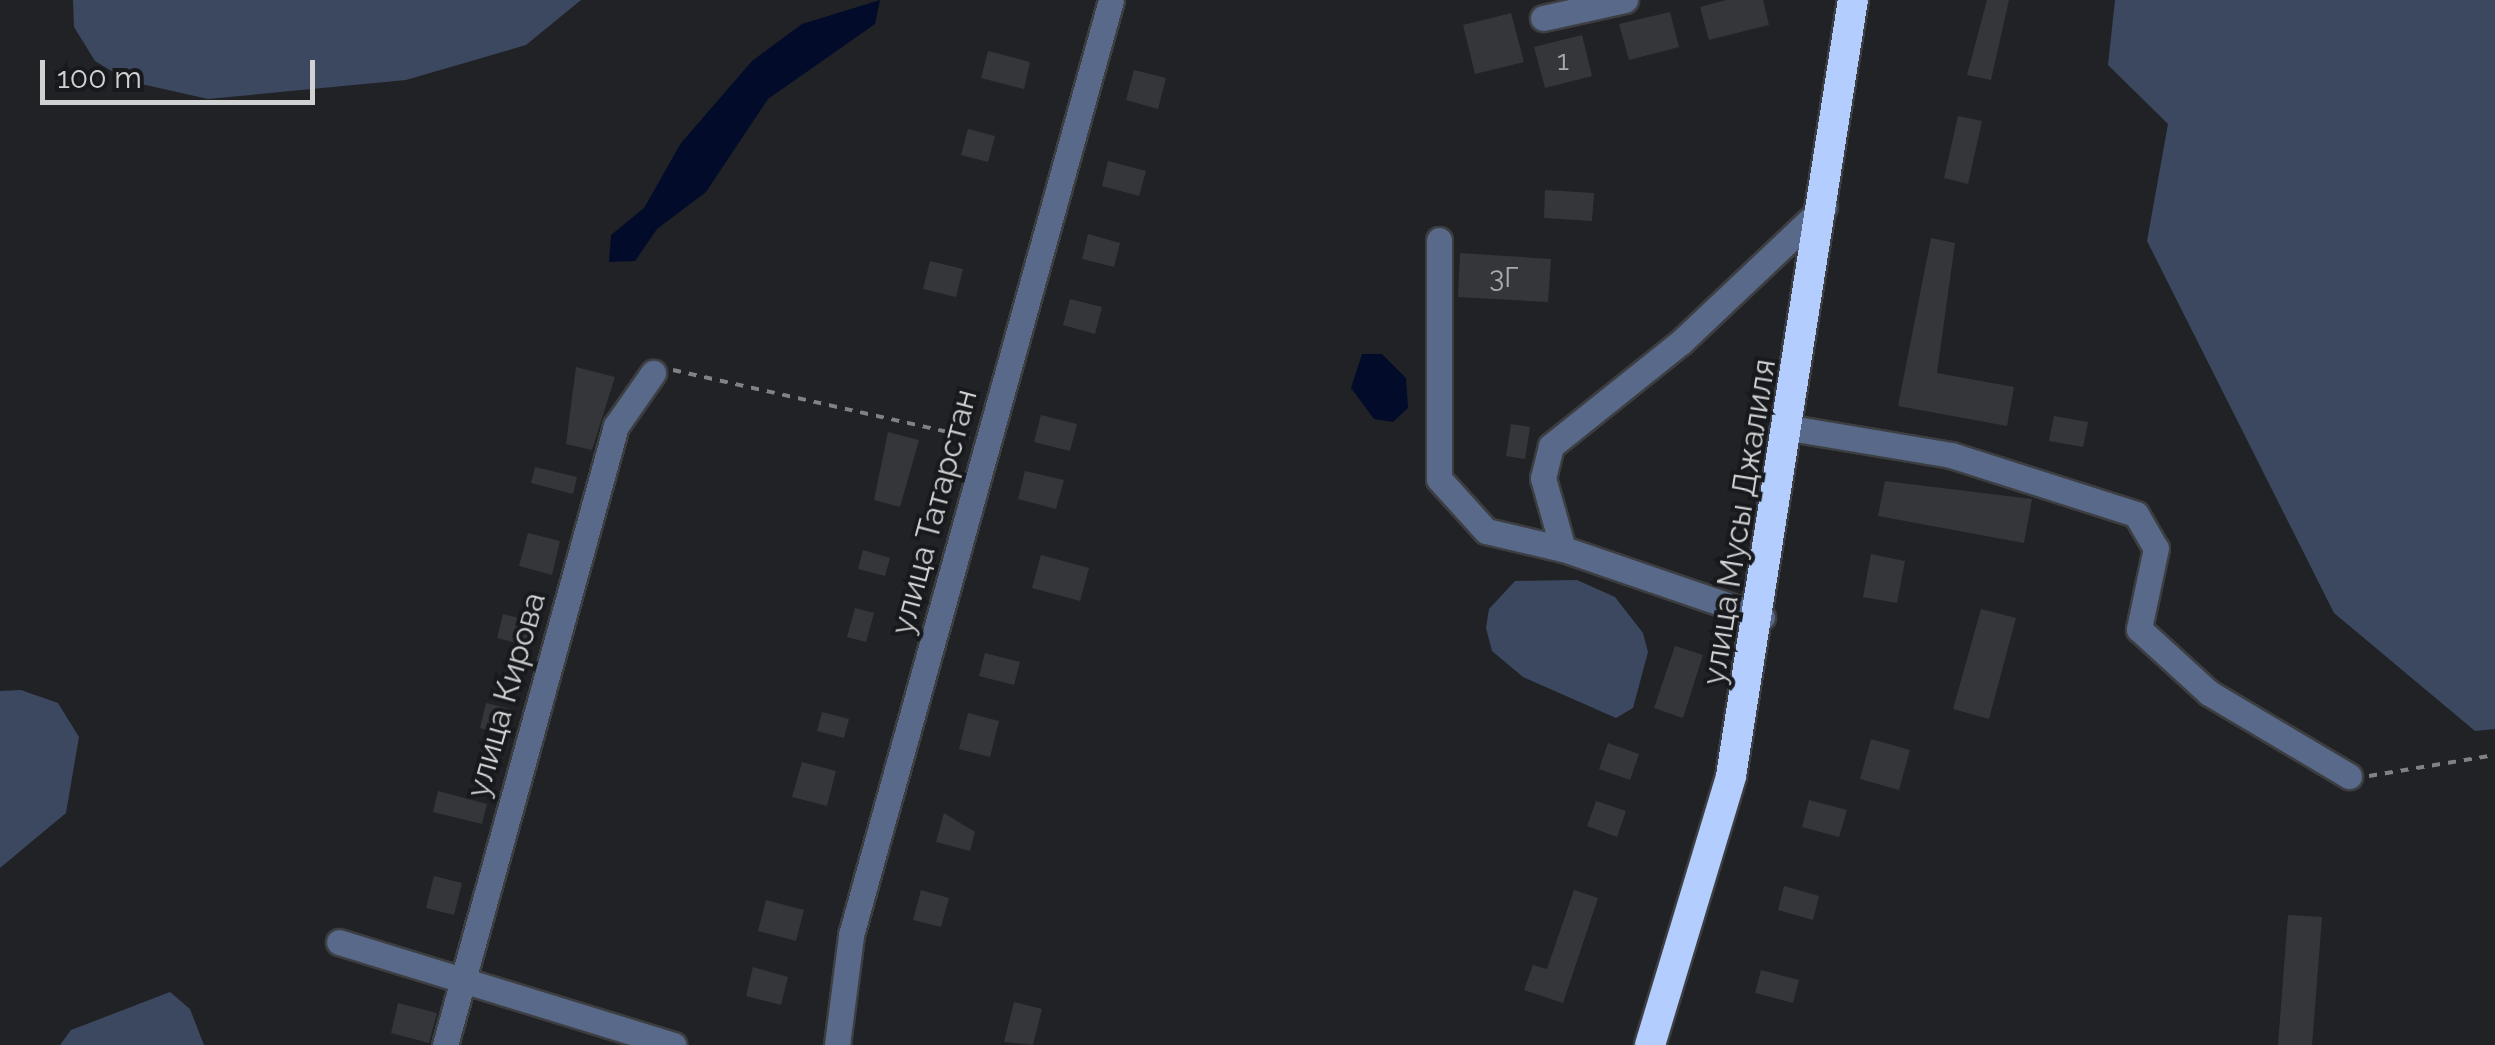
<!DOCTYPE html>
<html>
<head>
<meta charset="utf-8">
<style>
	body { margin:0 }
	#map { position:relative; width:2495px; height:1045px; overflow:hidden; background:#212225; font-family:Raleway,sans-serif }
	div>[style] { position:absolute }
	.green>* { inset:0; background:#3b485f }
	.water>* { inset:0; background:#020c2a }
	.building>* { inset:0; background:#343639 }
	.path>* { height:4px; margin-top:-2px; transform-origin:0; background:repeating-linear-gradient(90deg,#818285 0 8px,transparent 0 16px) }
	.roads { filter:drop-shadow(2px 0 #3d3e41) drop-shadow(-2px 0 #3d3e41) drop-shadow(0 2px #3d3e41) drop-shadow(0 -2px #3d3e41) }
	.minor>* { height:25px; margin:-12.5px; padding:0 12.5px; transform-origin:12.5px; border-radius:12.5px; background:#586989 }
	.highway>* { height:30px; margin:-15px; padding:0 15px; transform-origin:15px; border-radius:15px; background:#b3cefe }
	span { translate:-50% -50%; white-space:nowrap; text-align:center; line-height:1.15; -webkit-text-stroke:8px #17191c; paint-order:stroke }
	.number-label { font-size:28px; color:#a9aaac }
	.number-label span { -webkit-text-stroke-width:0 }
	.street-label { font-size:32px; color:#d0d1d3 }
	.scale { position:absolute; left:40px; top:60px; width:275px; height:45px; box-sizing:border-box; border:5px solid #d0d1d3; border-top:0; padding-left:12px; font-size:30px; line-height:35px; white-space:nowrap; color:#d0d1d3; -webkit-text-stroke:8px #17191c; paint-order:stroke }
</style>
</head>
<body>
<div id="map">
	<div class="green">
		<i style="clip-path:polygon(73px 0,581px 0,526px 45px,406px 80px,208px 99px,128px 81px,95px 61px,74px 27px)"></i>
		<i style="clip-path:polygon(2115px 0,2495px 0,2495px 729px,2475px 731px,2334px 613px,2147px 241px,2168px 124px,2108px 65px)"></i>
		<i style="clip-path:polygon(1577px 580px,1615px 597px,1643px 633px,1648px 652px,1633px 708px,1616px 718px,1523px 677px,1492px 651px,1486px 628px,1489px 609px,1515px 581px)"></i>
		<i style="clip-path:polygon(21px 690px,58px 703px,79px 737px,66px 813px,0 868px,0 691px)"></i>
		<i style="clip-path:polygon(170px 992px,190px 1009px,204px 1045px,60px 1045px,71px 1030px)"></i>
	</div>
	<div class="water">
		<i style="clip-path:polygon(880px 0,875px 24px,768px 99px,706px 192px,657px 229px,635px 261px,609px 262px,611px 235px,644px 208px,681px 143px,752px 61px,802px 24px)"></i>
		<i style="clip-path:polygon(1362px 354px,1382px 354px,1406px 378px,1408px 408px,1393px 422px,1374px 419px,1351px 388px)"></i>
	</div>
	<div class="building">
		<i style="clip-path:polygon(1726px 0,1763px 0,1769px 25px,1709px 40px,1700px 7px)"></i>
		<i style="clip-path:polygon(1987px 0,2009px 0,1991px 80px,1967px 75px)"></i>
		<i style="clip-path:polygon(1670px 12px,1679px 47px,1629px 60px,1619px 24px)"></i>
		<i style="clip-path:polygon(1511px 13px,1524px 62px,1475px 74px,1463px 25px)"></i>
		<i style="clip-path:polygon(1582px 35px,1592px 76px,1545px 88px,1534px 47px)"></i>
		<i style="clip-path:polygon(988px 51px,1030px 62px,1024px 89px,981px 78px)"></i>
		<i style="clip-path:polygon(1134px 70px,1166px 78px,1158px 109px,1126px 100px)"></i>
		<i style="clip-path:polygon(1958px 116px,1982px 121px,1968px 184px,1944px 178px)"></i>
		<i style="clip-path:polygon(968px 129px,995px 136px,988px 162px,961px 155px)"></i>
		<i style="clip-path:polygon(1108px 161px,1146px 171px,1139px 196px,1102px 186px)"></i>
		<i style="clip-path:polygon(1545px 190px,1594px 193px,1592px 221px,1544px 218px)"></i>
		<i style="clip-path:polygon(1088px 234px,1120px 243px,1114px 267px,1082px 259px)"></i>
		<i style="clip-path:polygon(1931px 238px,1955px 243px,1937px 373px,2014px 387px,2007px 426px,1898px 406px)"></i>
		<i style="clip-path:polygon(1460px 253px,1551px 259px,1548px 302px,1458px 297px)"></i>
		<i style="clip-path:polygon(930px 261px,963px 269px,956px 297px,923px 289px)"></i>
		<i style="clip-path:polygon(1070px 299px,1102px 307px,1095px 334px,1063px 325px)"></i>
		<i style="clip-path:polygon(576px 367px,615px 377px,592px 450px,566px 444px)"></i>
		<i style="clip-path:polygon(1041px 415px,1077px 424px,1070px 451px,1034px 442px)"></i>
		<i style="clip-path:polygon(2054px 416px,2088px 422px,2083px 447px,2049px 441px)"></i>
		<i style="clip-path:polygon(1511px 424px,1530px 427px,1525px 459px,1506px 456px)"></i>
		<i style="clip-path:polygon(888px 432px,919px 440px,900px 507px,874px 500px)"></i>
		<i style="clip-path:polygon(535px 467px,577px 477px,573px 494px,531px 483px)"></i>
		<i style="clip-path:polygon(1025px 471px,1064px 480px,1056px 509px,1018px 499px)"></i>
		<i style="clip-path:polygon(1885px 481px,2032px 499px,2024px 543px,1878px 516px)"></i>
		<i style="clip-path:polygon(528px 533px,560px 541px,552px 575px,519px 566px)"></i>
		<i style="clip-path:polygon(863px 550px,890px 558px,885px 576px,858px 569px)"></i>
		<i style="clip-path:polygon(1871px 554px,1905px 561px,1897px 603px,1863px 597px)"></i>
		<i style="clip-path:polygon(1041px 555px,1089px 568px,1080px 601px,1032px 588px)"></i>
		<i style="clip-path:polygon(855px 608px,874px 613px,866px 642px,847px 637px)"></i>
		<i style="clip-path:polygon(1981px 609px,2016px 618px,1989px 719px,1953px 709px)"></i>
		<i style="clip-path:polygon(503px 614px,538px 623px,532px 647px,497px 638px)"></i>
		<i style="clip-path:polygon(1675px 646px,1703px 655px,1683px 718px,1654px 708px)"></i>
		<i style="clip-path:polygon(985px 653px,1020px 662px,1014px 685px,979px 676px)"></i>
		<i style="clip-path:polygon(486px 703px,511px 709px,504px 735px,480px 728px)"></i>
		<i style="clip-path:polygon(822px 712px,849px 719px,844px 738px,817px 731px)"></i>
		<i style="clip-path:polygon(968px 713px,999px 721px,990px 757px,959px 749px)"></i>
		<i style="clip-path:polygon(1871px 739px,1910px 750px,1899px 790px,1860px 779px)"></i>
		<i style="clip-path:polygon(1608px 743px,1639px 754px,1630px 780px,1599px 769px)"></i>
		<i style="clip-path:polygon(802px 762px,836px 771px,827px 806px,792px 797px)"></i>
		<i style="clip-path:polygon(438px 791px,487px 804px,482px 824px,433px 812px)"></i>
		<i style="clip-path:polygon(1809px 800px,1847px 810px,1839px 837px,1802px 827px)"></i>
		<i style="clip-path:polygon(1596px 801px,1626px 811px,1617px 837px,1587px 826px)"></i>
		<i style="clip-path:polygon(944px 813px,975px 832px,970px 851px,936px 842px)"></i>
		<i style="clip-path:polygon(434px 876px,462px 883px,454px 915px,426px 908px)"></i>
		<i style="clip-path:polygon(1784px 886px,1819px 896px,1813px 920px,1778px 910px)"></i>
		<i style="clip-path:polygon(921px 890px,949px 898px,941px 927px,913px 920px)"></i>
		<i style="clip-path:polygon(1574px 890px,1598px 898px,1563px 1003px,1524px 990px,1533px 965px,1547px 969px)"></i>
		<i style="clip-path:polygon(766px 900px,804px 910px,796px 941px,758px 931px)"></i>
		<i style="clip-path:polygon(2288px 915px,2322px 917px,2312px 1045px,2278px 1045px)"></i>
		<i style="clip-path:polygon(753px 967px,788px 977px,781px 1005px,746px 996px)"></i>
		<i style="clip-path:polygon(1761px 970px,1799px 980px,1793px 1003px,1755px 993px)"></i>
		<i style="clip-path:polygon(1014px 1002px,1042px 1009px,1033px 1045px,1004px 1042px)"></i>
		<i style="clip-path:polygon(398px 1003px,437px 1013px,429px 1043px,391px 1033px)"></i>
	</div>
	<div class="path">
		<i style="left:673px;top:370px;width:304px;rotate:12.7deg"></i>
		<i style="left:2369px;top:776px;width:128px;rotate:-9.5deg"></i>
	</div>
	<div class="roads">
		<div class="minor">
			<i style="left:1543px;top:18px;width:84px;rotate:-12.4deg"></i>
			<i style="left:1439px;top:240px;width:239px;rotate:90deg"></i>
			<i style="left:1439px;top:479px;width:70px;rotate:47.9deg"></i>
			<i style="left:1486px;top:531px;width:79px;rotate:13.2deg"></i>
			<i style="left:1790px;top:428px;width:163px;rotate:9.5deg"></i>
			<i style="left:1951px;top:455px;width:194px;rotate:17.7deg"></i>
			<i style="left:2136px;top:514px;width:39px;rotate:60deg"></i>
			<i style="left:2156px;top:548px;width:83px;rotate:101.9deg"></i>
			<i style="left:2139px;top:629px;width:95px;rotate:42.4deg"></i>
			<i style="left:2209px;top:693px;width:163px;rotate:30.7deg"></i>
			<i style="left:1762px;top:617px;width:210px;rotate:-161.1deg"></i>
			<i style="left:1563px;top:549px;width:74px;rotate:-105.7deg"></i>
			<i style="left:1543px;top:478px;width:33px;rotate:-76deg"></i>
			<i style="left:1551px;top:446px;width:166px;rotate:-38.7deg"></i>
			<i style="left:1681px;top:342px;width:197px;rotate:-43.4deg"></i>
			<i style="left:339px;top:942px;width:350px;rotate:17.1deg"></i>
			<i style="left:445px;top:1045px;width:642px;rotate:-74.56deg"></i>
			<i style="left:616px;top:426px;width:65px;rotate:-55.1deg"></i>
			<i style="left:837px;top:1045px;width:111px;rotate:-82.7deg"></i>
			<i style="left:851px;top:935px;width:970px;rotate:-74.46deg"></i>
		</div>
		<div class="highway">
			<i style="left:1650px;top:1045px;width:281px;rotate:-73.2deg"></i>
			<i style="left:1731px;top:776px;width:786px;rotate:-81.07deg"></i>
		</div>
	</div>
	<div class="number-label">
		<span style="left:1563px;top:61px">1</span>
		<span style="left:1504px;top:278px">3Г</span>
	</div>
	<div class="street-label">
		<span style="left:934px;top:512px;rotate:-75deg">улица Татарстан</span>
		<span style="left:1739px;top:522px;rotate:-81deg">улица Мусы Джалиля</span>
		<span style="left:506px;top:695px;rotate:-74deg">улица Кирова</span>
	</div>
	<div class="scale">100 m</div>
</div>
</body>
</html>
